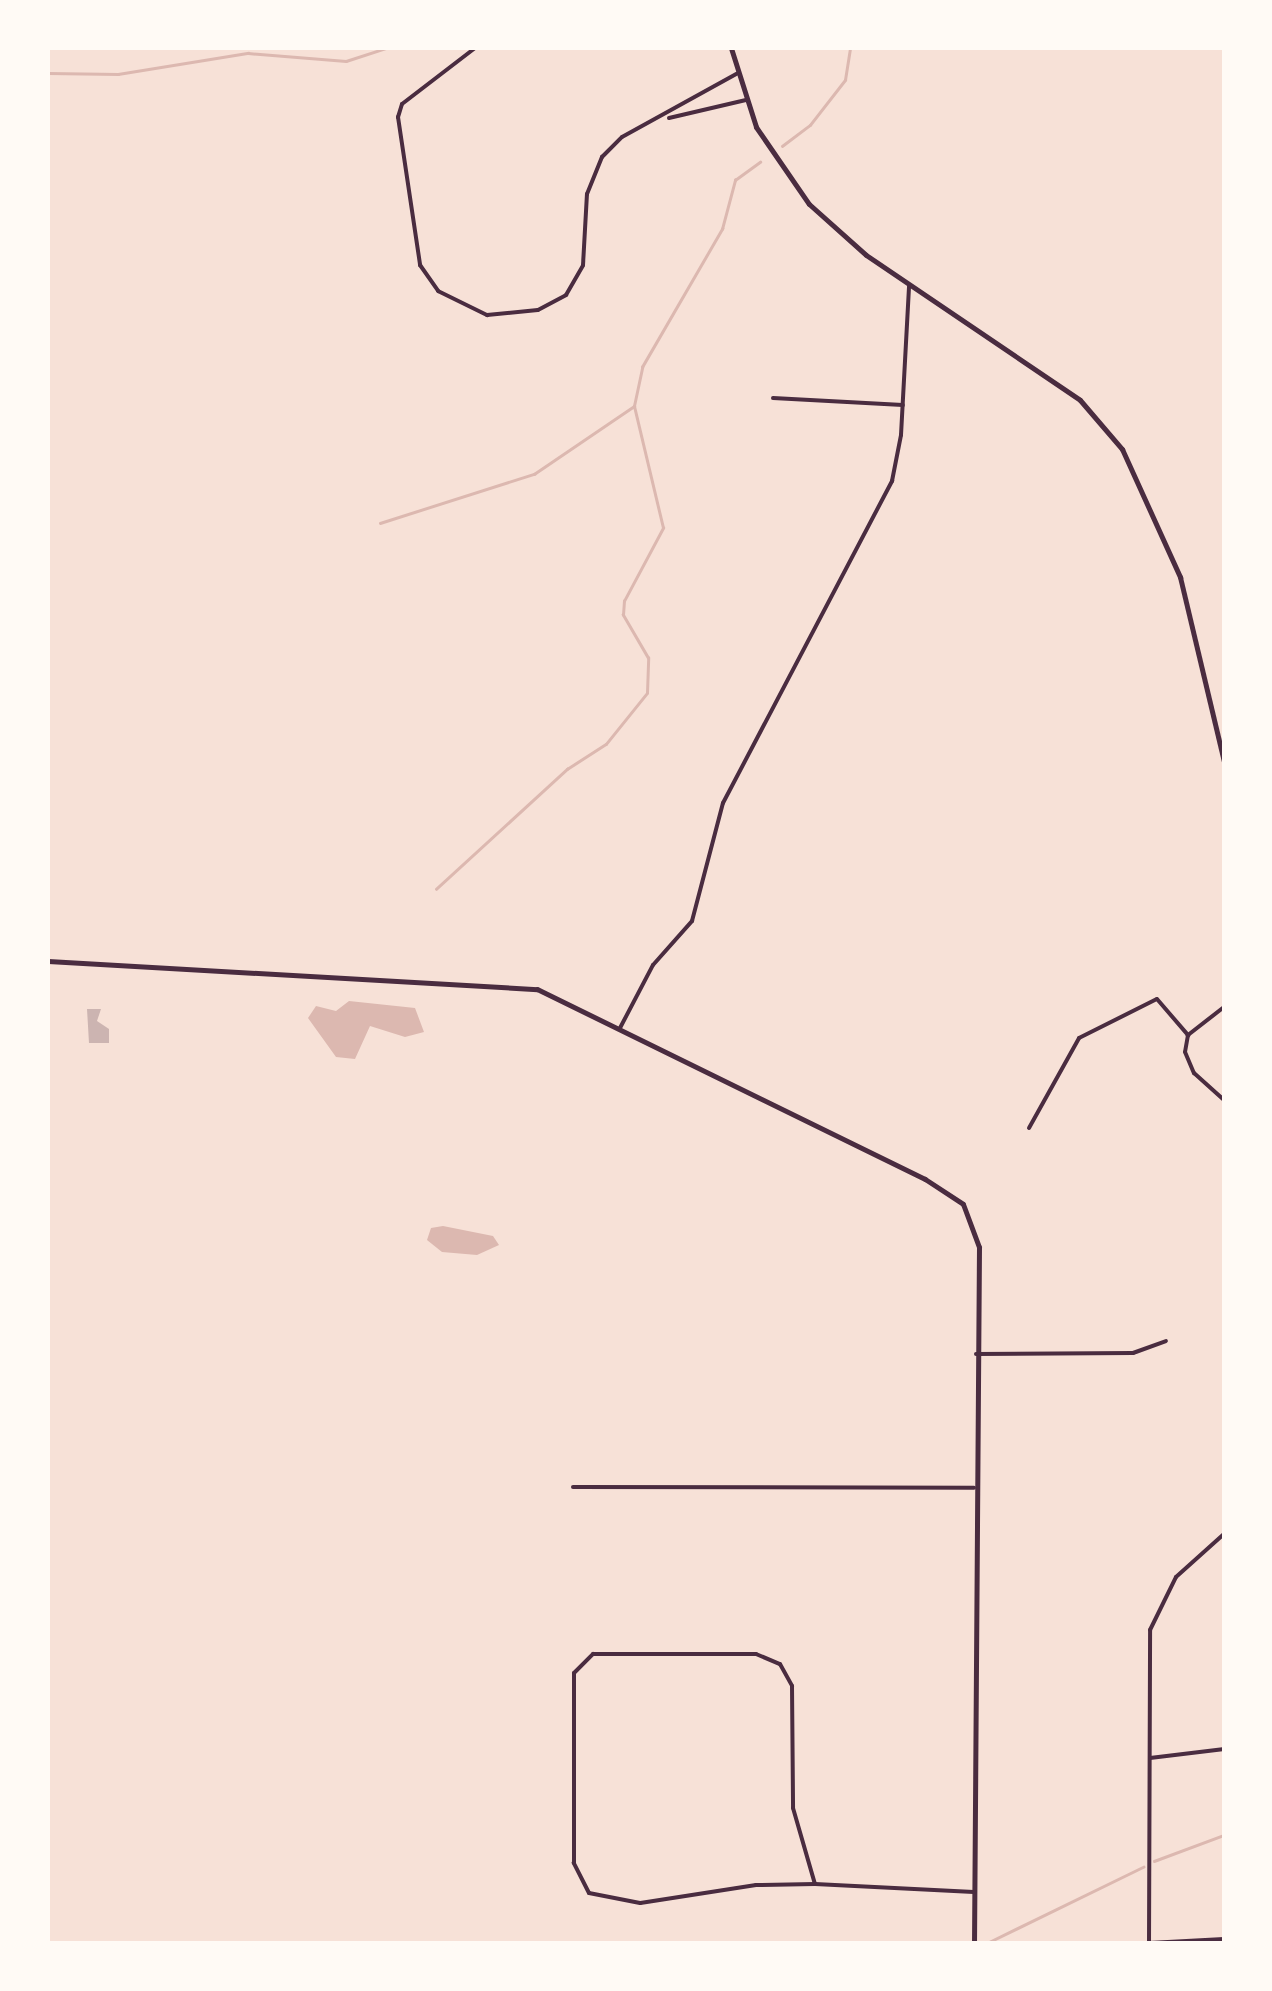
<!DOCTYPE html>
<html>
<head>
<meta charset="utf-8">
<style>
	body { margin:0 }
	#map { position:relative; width:1272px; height:1991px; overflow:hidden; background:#f7e1d7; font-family:"Public Sans",sans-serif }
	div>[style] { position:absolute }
	.water>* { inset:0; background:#dcb8b0 }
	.stream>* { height:2.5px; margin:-1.25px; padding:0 1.25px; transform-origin:1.25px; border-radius:1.25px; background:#dcb8b0 }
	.building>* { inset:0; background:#ccb4b1 }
	.minor>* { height:4px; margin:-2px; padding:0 2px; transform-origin:2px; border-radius:2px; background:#4a2c40 }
	.tertiary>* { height:5px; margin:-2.5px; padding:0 2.5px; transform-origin:2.5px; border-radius:2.5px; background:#4a2c40 }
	span { translate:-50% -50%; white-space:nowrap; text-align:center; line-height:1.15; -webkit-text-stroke:8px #fffaf5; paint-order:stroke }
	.frame { position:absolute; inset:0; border:50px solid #fffaf5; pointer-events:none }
</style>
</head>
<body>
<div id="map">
	<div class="water">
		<i style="clip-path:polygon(349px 1001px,415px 1008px,424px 1032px,405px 1037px,370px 1026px,355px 1059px,336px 1057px,308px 1018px,316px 1006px,336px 1011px)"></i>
		<i style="clip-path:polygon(443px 1226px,493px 1236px,499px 1245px,477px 1255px,442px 1252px,427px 1240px,431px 1228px)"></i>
	</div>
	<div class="stream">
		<i style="left:1091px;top:48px;width:9px"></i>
		<i style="left:48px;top:73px;width:70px;rotate:0.8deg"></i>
		<i style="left:118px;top:74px;width:132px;rotate:-9.2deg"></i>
		<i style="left:248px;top:53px;width:98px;rotate:4.7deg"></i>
		<i style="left:346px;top:61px;width:42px;rotate:-18deg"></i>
		<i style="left:782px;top:146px;width:35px;rotate:-37deg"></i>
		<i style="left:810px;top:125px;width:57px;rotate:-52.1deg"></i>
		<i style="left:845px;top:80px;width:32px;rotate:-81deg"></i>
		<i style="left:380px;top:523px;width:162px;rotate:-17.7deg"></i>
		<i style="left:534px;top:474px;width:121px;rotate:-34.2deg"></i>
		<i style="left:436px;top:889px;width:178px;rotate:-42.5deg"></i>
		<i style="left:567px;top:769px;width:46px;rotate:-32.7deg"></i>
		<i style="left:606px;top:744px;width:65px;rotate:-51.2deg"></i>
		<i style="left:647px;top:693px;width:35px;rotate:-88deg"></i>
		<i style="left:648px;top:658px;width:50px;rotate:-120.2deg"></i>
		<i style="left:623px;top:615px;width:14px;rotate:-86deg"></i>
		<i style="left:624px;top:601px;width:83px;rotate:-61.9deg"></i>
		<i style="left:663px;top:528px;width:125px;rotate:-103.4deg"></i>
		<i style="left:634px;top:406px;width:40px;rotate:-78deg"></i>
		<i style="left:642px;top:367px;width:160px;rotate:-59.9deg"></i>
		<i style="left:722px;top:229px;width:51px;rotate:-75.1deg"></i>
		<i style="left:735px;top:180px;width:31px;rotate:-36deg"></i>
		<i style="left:1154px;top:1861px;width:75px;rotate:-20.4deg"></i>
		<i style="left:987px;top:1943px;width:174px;rotate:-26deg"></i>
	</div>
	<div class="building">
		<i style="clip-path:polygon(87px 1009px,101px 1009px,97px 1021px,109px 1029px,109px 1043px,89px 1043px)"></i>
	</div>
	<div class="minor">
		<i style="left:475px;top:48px;width:92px;rotate:142.5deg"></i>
		<i style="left:402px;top:104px;width:14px;rotate:107deg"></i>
		<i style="left:398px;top:117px;width:150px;rotate:81.5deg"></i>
		<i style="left:420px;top:265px;width:32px;rotate:55deg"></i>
		<i style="left:438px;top:291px;width:55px;rotate:26.1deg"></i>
		<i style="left:487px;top:315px;width:51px;rotate:-5.6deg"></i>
		<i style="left:538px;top:310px;width:32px;rotate:-28deg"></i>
		<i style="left:566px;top:295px;width:34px;rotate:-60deg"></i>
		<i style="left:583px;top:265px;width:71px;rotate:-86.8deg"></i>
		<i style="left:587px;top:194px;width:40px;rotate:-68deg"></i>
		<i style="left:602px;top:157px;width:28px;rotate:-45deg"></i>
		<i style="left:622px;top:137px;width:132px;rotate:-28.9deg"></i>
		<i style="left:669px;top:118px;width:79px;rotate:-13.2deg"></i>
		<i style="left:773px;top:398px;width:130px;rotate:3.1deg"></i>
		<i style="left:1224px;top:1007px;width:46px;rotate:142.1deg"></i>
		<i style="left:1188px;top:1035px;width:17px;rotate:100deg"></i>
		<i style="left:1185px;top:1052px;width:23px;rotate:67deg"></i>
		<i style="left:1194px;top:1073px;width:40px;rotate:42deg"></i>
		<i style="left:620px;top:1028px;width:71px;rotate:-62.4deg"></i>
		<i style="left:653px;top:965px;width:59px;rotate:-48.4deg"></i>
		<i style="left:692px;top:921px;width:122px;rotate:-75.3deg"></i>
		<i style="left:723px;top:803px;width:364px;rotate:-62.3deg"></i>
		<i style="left:892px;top:481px;width:47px;rotate:-78.9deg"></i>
		<i style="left:901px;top:435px;width:150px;rotate:-86.9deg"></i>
		<i style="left:1029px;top:1128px;width:103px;rotate:-60.9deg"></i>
		<i style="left:1079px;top:1038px;width:87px;rotate:-26.6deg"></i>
		<i style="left:1157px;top:999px;width:48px;rotate:49.3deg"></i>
		<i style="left:976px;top:1354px;width:157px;rotate:-0.4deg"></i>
		<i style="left:1133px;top:1353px;width:35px;rotate:-20deg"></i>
		<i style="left:573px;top:1487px;width:401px;rotate:0.1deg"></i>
		<i style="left:593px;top:1654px;width:163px"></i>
		<i style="left:756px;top:1654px;width:26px;rotate:23deg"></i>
		<i style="left:780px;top:1664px;width:25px;rotate:61deg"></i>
		<i style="left:792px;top:1686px;width:122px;rotate:89.5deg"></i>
		<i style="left:793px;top:1808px;width:79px;rotate:73.9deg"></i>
		<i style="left:815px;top:1884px;width:59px;rotate:179deg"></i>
		<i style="left:756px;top:1885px;width:117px;rotate:171.2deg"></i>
		<i style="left:640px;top:1903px;width:52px;rotate:-168.9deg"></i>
		<i style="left:589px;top:1893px;width:34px;rotate:-117deg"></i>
		<i style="left:574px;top:1863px;width:190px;rotate:-90deg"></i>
		<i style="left:574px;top:1673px;width:27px;rotate:-45deg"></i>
		<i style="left:1150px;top:1758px;width:75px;rotate:-6.9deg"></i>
		<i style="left:815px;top:1884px;width:159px;rotate:2.9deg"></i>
		<i style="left:1149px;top:1943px;width:75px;rotate:-3.1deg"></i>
		<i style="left:1149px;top:1944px;width:314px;rotate:-89.8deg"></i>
		<i style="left:1150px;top:1630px;width:59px;rotate:-63.9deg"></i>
		<i style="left:1176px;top:1577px;width:64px;rotate:-41.9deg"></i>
	</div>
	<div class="tertiary">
		<i style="left:731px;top:48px;width:83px;rotate:72.4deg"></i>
		<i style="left:756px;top:127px;width:93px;rotate:55.5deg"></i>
		<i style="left:809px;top:204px;width:76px;rotate:41.8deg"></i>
		<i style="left:866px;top:255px;width:258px;rotate:34.1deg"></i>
		<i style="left:1080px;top:400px;width:65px;rotate:49.4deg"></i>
		<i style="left:1122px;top:449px;width:141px;rotate:65.6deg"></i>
		<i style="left:1180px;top:577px;width:189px;rotate:76.6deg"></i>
		<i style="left:48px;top:961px;width:490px;rotate:3.3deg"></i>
		<i style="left:537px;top:989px;width:432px;rotate:26.1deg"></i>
		<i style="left:925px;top:1179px;width:45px;rotate:33.3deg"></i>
		<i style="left:963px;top:1204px;width:46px;rotate:69.6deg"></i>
		<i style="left:979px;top:1247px;width:697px;rotate:90.41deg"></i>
	</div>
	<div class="frame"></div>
</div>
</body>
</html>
